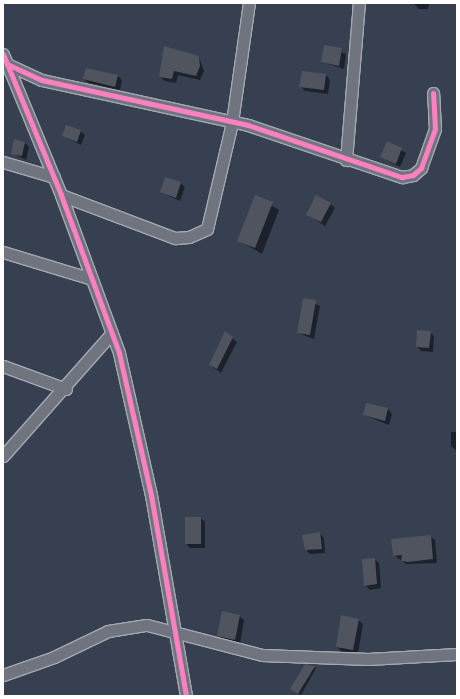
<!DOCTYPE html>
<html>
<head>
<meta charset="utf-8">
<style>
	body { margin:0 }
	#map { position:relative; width:460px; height:699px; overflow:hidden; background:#364051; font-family:"Architects Daughter",sans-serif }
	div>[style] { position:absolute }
	.shadow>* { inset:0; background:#0007 }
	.building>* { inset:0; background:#50545f }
	.roads { filter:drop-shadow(1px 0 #a5a9b1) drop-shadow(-1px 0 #a5a9b1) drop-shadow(0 1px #a5a9b1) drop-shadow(0 -1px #a5a9b1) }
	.street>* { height:11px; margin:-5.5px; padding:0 5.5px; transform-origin:5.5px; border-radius:5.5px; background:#6f747e }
	.cycleway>* { height:5px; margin:-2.5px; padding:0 2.5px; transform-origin:2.5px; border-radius:2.5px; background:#ff80c0 }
	span { translate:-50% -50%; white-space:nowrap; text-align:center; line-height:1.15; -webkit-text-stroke:3px #1d3557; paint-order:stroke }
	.frame { position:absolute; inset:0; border:4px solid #fff; pointer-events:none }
</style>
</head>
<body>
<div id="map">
	<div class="shadow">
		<i style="clip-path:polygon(429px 3px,428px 9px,419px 9px,414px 4px)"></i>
		<i style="clip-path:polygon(324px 46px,346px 54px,344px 69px,322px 62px)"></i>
		<i style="clip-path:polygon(165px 47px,199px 57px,204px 71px,200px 80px,178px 75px,176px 83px,165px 81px,160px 77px)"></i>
		<i style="clip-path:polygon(303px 72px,326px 75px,330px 80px,328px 94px,305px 91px,300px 86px)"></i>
		<i style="clip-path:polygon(118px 76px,122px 80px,120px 90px,89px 83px,84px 79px)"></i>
		<i style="clip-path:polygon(80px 131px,85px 135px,81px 145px,63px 136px)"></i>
		<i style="clip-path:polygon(387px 142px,406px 153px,400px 167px,381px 157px)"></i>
		<i style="clip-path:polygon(25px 143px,29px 147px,26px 160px,12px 153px)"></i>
		<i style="clip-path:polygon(180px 183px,185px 187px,180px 201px,161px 192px)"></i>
		<i style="clip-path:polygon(256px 196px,279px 210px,262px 254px,238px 240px)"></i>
		<i style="clip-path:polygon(330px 204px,335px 208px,325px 226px,307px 214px)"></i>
		<i style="clip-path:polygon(304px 299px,320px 306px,314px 339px,298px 333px)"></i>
		<i style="clip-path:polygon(430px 332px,434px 336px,433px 352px,421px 351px,417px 347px)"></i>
		<i style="clip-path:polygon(232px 338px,237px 342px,221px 373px,210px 365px)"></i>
		<i style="clip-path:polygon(388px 409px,392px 414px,389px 425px,364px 415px)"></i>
		<i style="clip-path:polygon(451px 432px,457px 432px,457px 451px,451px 446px)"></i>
		<i style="clip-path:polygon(201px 518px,205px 522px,205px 548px,190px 548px,186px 544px)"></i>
		<i style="clip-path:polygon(319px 533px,324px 538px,325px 553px,310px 554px,306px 550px)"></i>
		<i style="clip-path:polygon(430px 536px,435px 540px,437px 563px,406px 564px,394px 555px)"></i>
		<i style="clip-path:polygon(374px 559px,379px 563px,381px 588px,370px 590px,365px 585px)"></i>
		<i style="clip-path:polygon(239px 616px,244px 620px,240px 644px,223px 640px,218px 636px)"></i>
		<i style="clip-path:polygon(358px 620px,363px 624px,358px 653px,341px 651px,337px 647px)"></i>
		<i style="clip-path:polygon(306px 665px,316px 668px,301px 695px,294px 691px)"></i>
	</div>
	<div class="building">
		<i style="clip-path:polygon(324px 45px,342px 48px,339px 66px,321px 62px)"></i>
		<i style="clip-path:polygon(164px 46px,199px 56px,200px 66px,196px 76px,174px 71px,172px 79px,159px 77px)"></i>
		<i style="clip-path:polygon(86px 68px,118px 75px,115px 87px,83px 79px)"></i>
		<i style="clip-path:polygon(302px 71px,326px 74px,324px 90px,299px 87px)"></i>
		<i style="clip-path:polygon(66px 125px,81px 130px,77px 142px,62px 136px)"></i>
		<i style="clip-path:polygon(14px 139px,25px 142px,22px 156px,11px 154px)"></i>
		<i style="clip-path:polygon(387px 141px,402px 148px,396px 164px,380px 157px)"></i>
		<i style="clip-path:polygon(165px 177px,181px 182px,176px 198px,160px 192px)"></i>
		<i style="clip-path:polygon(255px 195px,273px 202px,255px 248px,237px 241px)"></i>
		<i style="clip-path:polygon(316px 195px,331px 203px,321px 222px,306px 215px)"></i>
		<i style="clip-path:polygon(303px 298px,316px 300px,310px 335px,297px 333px)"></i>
		<i style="clip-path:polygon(417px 330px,431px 331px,429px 348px,416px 347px)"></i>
		<i style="clip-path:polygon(225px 331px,233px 337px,217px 369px,209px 365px)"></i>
		<i style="clip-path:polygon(366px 403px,388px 408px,385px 421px,363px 415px)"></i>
		<i style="clip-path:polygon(185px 517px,201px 517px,201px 544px,185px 544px)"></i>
		<i style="clip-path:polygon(320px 532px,322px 549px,305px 550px,302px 535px)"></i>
		<i style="clip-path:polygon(431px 535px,433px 559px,408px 562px,401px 561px,402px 555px,393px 556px,391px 539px)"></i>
		<i style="clip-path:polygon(375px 558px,377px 584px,364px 586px,362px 559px)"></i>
		<i style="clip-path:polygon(222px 611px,240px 615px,235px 640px,217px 636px)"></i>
		<i style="clip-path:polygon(341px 615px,359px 619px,353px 650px,336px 647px)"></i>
		<i style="clip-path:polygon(305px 664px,315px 666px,298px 694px,290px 689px)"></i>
	</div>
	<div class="roads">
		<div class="street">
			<i style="left:3px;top:54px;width:152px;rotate:67.6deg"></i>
			<i style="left:61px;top:195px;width:168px;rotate:69.8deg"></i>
			<i style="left:119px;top:353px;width:146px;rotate:77.3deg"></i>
			<i style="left:151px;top:495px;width:204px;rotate:80.1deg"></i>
			<i style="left:7px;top:64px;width:38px;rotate:25deg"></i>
			<i style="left:42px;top:80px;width:211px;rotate:12.3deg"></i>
			<i style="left:248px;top:125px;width:163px;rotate:18.7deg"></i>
			<i style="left:402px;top:177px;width:11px;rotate:-10deg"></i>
			<i style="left:413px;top:175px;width:11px;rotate:-41deg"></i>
			<i style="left:421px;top:168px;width:41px;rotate:-70.3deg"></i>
			<i style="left:435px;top:129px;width:36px;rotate:-93deg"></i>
			<i style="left:346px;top:160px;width:158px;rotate:-85.3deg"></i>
			<i style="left:3px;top:162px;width:53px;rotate:16.4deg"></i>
			<i style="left:61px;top:195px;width:122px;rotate:20.7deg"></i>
			<i style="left:175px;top:238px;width:14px;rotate:-4deg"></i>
			<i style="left:189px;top:237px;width:20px;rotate:-24deg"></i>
			<i style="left:207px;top:229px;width:110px;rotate:-76.8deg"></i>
			<i style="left:232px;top:122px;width:120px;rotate:-81.9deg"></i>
			<i style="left:3px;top:252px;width:93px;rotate:16.9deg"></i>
			<i style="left:3px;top:366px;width:67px;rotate:20.1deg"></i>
			<i style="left:3px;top:456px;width:164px;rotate:-48.5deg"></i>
			<i style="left:3px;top:675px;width:54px;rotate:-19.4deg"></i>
			<i style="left:54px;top:657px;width:60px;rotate:-25.7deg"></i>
			<i style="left:108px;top:631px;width:39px;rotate:-9deg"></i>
			<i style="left:147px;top:625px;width:119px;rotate:14.6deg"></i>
			<i style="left:262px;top:655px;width:106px;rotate:2.2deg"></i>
			<i style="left:368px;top:659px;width:89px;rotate:-3.2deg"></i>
		</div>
	</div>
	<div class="cycleway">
		<i style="left:3px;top:54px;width:152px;rotate:67.6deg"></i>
		<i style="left:61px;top:195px;width:168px;rotate:69.8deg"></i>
		<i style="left:119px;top:353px;width:146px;rotate:77.3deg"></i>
		<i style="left:151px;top:495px;width:204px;rotate:80.1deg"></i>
		<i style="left:7px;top:64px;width:38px;rotate:25deg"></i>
		<i style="left:42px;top:80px;width:211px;rotate:12.3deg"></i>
		<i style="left:248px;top:125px;width:163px;rotate:18.7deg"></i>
		<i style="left:402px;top:177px;width:11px;rotate:-10deg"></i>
		<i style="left:413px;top:175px;width:11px;rotate:-41deg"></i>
		<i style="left:421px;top:168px;width:41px;rotate:-70.3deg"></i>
		<i style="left:435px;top:129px;width:36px;rotate:-93deg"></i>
	</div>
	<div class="frame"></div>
</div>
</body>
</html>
